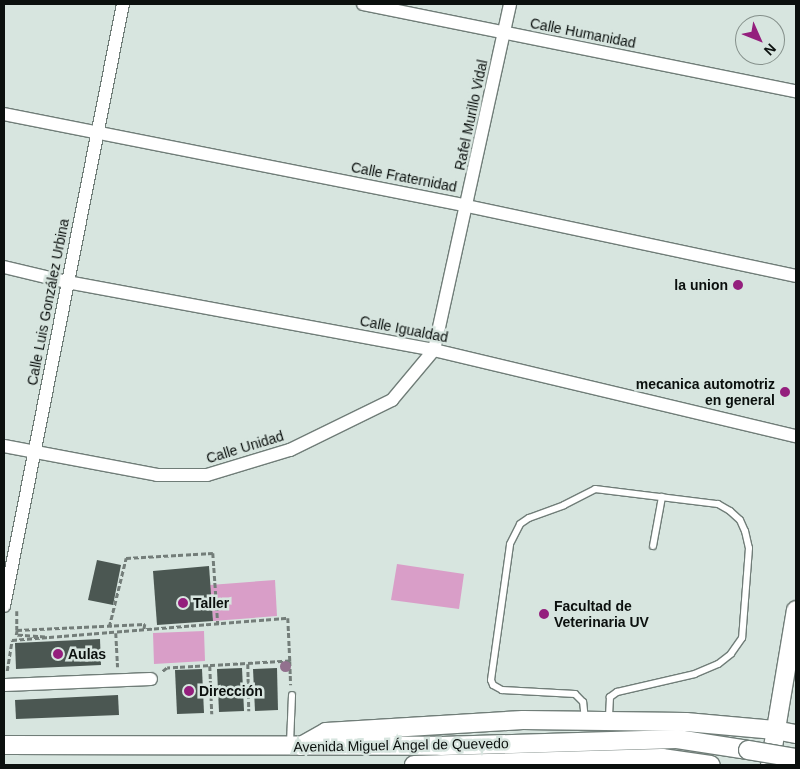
<!DOCTYPE html>
<html>
<head>
<meta charset="utf-8">
<style>
	body { margin:0 }
	#map { position:relative; width:800px; height:769px; overflow:hidden; background:#d7e5df; font-family:Helvetica,sans-serif }
	div>[style] { position:absolute }
	.green>* { inset:0; background:#d99ec8 }
	.building>* { inset:0; background:#4b5752 }
	.path>* { height:2.5px; margin-top:-1.25px; transform-origin:0; background:repeating-linear-gradient(90deg,#737d79 0 5px,transparent 0 7.5px) }
	.roads { filter:drop-shadow(1px 0 #707d78) drop-shadow(-1px 0 #707d78) drop-shadow(0 1px #707d78) drop-shadow(0 -1px #707d78) }
	.lane>* { height:6px; margin:-3px; padding:0 3px; transform-origin:3px; border-radius:3px; background:#fff }
	.street>* { height:12px; margin:-6px; padding:0 6px; transform-origin:6px; border-radius:6px; background:#fff }
	.secondary>* { height:18px; margin:-9px; padding:0 9px; transform-origin:9px; border-radius:9px; background:#fff }
	.bridges { filter:drop-shadow(1px 0 #707d78) drop-shadow(-1px 0 #707d78) drop-shadow(0 1px #707d78) drop-shadow(0 -1px #707d78) }
	.secondary-bridge>* { height:18px; margin:-9px; padding:0 9px; transform-origin:9px; border-radius:9px; background:#fff }
	.trees>* { width:11px; height:11px; margin:-5.5px; border-radius:50%; background:#92718e }
	.dots>* { width:14px; height:14px; translate:-50% -50%; box-sizing:border-box; border:2px solid #d7e5df; border-radius:50% }
	span { translate:-50% -50%; white-space:nowrap; text-align:center; line-height:1.15; -webkit-text-stroke:5px #d7e5df; paint-order:stroke }
	.street-label { font-size:14px; color:#0b100e }
	.poi-label { font-size:14px; color:#0b100e; font-weight:700 }
	.right { translate:-100% -50%; text-align:right }
	.left { translate:0 -50%; text-align:left }
	.frame { position:absolute; inset:0; border:5px solid #0b100e; pointer-events:none }
	.north { position:absolute; left:735px; top:15px; width:50px; height:50px; box-sizing:border-box; background:#d7e5df; border:1px solid #85908b; border-radius:50%; rotate:134deg; font-size:14px; font-weight:700; line-height:20px; text-align:center; color:#0b100e }
	.north::after { content:''; display:block; margin:auto; width:18px; height:22px; background:#941f7d; clip-path:polygon(50% 0,100% 100%,50% 72%,0 100%) }
</style>
</head>
<body>
<div id="map">
	<div class="green">
		<i style="clip-path:polygon(397px 564px,464px 574px,459px 609px,391px 600px)"></i>
		<i style="clip-path:polygon(275px 580px,277px 616px,213px 621px,210px 585px)"></i>
		<i style="clip-path:polygon(204px 631px,205px 661px,154px 664px,153px 633px)"></i>
	</div>
	<div class="building">
		<i style="clip-path:polygon(97px 560px,121px 565px,113px 605px,88px 600px)"></i>
		<i style="clip-path:polygon(209px 566px,213px 621px,157px 625px,153px 571px)"></i>
		<i style="clip-path:polygon(100px 639px,101px 665px,16px 669px,15px 643px)"></i>
		<i style="clip-path:polygon(242px 668px,244px 711px,219px 712px,217px 669px)"></i>
		<i style="clip-path:polygon(277px 668px,278px 710px,255px 711px,253px 669px)"></i>
		<i style="clip-path:polygon(202px 669px,204px 713px,177px 714px,175px 670px)"></i>
		<i style="clip-path:polygon(118px 695px,119px 715px,16px 719px,15px 700px)"></i>
	</div>
	<div class="path">
		<i style="left:17px;top:611px;width:19px;rotate:90deg"></i>
		<i style="left:109px;top:627px;width:71px;rotate:-76.2deg"></i>
		<i style="left:126px;top:558px;width:87px;rotate:-3.3deg"></i>
		<i style="left:213px;top:553px;width:71px;rotate:86deg"></i>
		<i style="left:116px;top:633px;width:34px;rotate:87deg"></i>
		<i style="left:45px;top:637px;width:29px;rotate:-176deg"></i>
		<i style="left:16px;top:635px;width:5px;rotate:-79deg"></i>
		<i style="left:17px;top:630px;width:128px;rotate:-2.7deg"></i>
		<i style="left:145px;top:624px;width:6px;rotate:99deg"></i>
		<i style="left:290px;top:661px;width:24px;rotate:88deg"></i>
		<i style="left:248px;top:664px;width:47px;rotate:88.8deg"></i>
		<i style="left:210px;top:666px;width:48px;rotate:87.6deg"></i>
		<i style="left:7px;top:671px;width:31px;rotate:-81deg"></i>
		<i style="left:12px;top:640px;width:277px;rotate:-4.6deg"></i>
		<i style="left:288px;top:618px;width:43px;rotate:87.3deg"></i>
		<i style="left:290px;top:661px;width:123px;rotate:176.7deg"></i>
		<i style="left:167px;top:668px;width:6px;rotate:141deg"></i>
	</div>
	<div class="roads">
		<div class="lane">
			<i style="left:653px;top:546px;width:50px;rotate:-79.6deg"></i>
			<i style="left:585px;top:720px;width:18px;rotate:-96deg"></i>
			<i style="left:583px;top:702px;width:11px;rotate:-135deg"></i>
			<i style="left:575px;top:694px;width:73px;rotate:-176.9deg"></i>
			<i style="left:502px;top:690px;width:10px;rotate:-151deg"></i>
			<i style="left:493px;top:685px;width:5px;rotate:-112deg"></i>
			<i style="left:491px;top:680px;width:137px;rotate:-82deg"></i>
			<i style="left:510px;top:544px;width:22px;rotate:-63deg"></i>
			<i style="left:520px;top:524px;width:11px;rotate:-34deg"></i>
			<i style="left:529px;top:518px;width:37px;rotate:-20deg"></i>
			<i style="left:564px;top:505px;width:35px;rotate:-27deg"></i>
			<i style="left:595px;top:489px;width:124px;rotate:7deg"></i>
			<i style="left:718px;top:504px;width:14px;rotate:30deg"></i>
			<i style="left:730px;top:511px;width:13px;rotate:42deg"></i>
			<i style="left:740px;top:520px;width:12px;rotate:66deg"></i>
			<i style="left:745px;top:531px;width:17px;rotate:77deg"></i>
			<i style="left:749px;top:548px;width:90px;rotate:94.4deg"></i>
			<i style="left:742px;top:638px;width:19px;rotate:125deg"></i>
			<i style="left:731px;top:654px;width:16px;rotate:142deg"></i>
			<i style="left:718px;top:664px;width:25px;rotate:157deg"></i>
			<i style="left:695px;top:674px;width:80px;rotate:167deg"></i>
			<i style="left:617px;top:692px;width:9px;rotate:144deg"></i>
			<i style="left:610px;top:697px;width:22px;rotate:93deg"></i>
			<i style="left:290px;top:743px;width:48px;rotate:-87.6deg"></i>
		</div>
		<div class="street">
			<i style="left:363px;top:4px;width:442px;rotate:11.4deg"></i>
			<i style="left:4px;top:114px;width:472px;rotate:11.2deg"></i>
			<i style="left:467px;top:206px;width:336px;rotate:12deg"></i>
			<i style="left:4px;top:267px;width:65px;rotate:13.4deg"></i>
			<i style="left:67px;top:282px;width:373px;rotate:10.5deg"></i>
			<i style="left:434px;top:350px;width:372px;rotate:13.4deg"></i>
			<i style="left:4px;top:446px;width:156px;rotate:10.7deg"></i>
			<i style="left:157px;top:475px;width:50px"></i>
			<i style="left:207px;top:475px;width:87px;rotate:-16.8deg"></i>
			<i style="left:290px;top:450px;width:114px;rotate:-26.1deg"></i>
			<i style="left:392px;top:400px;width:65px;rotate:-50deg"></i>
			<i style="left:434px;top:350px;width:354px;rotate:-77.6deg"></i>
			<i style="left:4px;top:606px;width:614px;rotate:-78.82deg"></i>
			<i style="left:4px;top:685px;width:147px;rotate:-2.3deg"></i>
		</div>
		<div class="secondary">
			<i style="left:4px;top:745px;width:437px;rotate:0.1deg"></i>
			<i style="left:441px;top:746px;width:236px;rotate:-1.7deg"></i>
			<i style="left:677px;top:739px;width:72px;rotate:8.8deg"></i>
			<i style="left:301px;top:746px;width:29px;rotate:-29deg"></i>
			<i style="left:326px;top:732px;width:197px;rotate:-3.5deg"></i>
			<i style="left:523px;top:720px;width:163px;rotate:0.7deg"></i>
			<i style="left:686px;top:722px;width:89px;rotate:5.1deg"></i>
			<i style="left:775px;top:730px;width:21px;rotate:11deg"></i>
			<i style="left:414px;top:765px;width:248px;rotate:-1.6deg"></i>
			<i style="left:662px;top:758px;width:49px;rotate:8.1deg"></i>
			<i style="left:770px;top:765px;width:157px;rotate:-80.5deg"></i>
		</div>
	</div>
	<div class="bridges">
		<div class="secondary-bridge">
			<i style="left:748px;top:750px;width:49px;rotate:9.5deg"></i>
		</div>
	</div>
	<div class="trees">
		<i style="left:285px;top:666px"></i>
	</div>
	<div class="dots">
		<i style="left:738px;top:285px;background:#941f7d"></i>
		<i style="left:785px;top:392px;background:#941f7d"></i>
		<i style="left:183px;top:603px;background:#941f7d"></i>
		<i style="left:544px;top:614px;background:#941f7d"></i>
		<i style="left:58px;top:654px;background:#941f7d"></i>
		<i style="left:189px;top:691px;background:#941f7d"></i>
	</div>
	<div class="street-label">
		<span style="left:583px;top:33px;rotate:11deg">Calle Humanidad</span>
		<span style="left:471px;top:115px;rotate:-78deg">Rafel Murillo Vidal</span>
		<span style="left:404px;top:177px;rotate:11deg">Calle Fraternidad</span>
		<span style="left:48px;top:302px;rotate:-79deg">Calle Luis González Urbina</span>
		<span style="left:404px;top:329px;rotate:11deg">Calle Igualdad</span>
		<span style="left:245px;top:447px;rotate:-17deg">Calle Unidad</span>
		<span style="left:401px;top:745px;rotate:-1deg">Avenida Miguel Ángel de Quevedo</span>
	</div>
	<div class="poi-label">
		<span class="right" style="left:728px;top:285px">la union</span>
		<span class="right" style="left:775px;top:392px">mecanica automotriz<br>en general</span>
		<span class="left" style="left:193px;top:603px">Taller</span>
		<span class="left" style="left:554px;top:614px">Facultad de<br>Veterinaria UV</span>
		<span class="left" style="left:68px;top:654px">Aulas</span>
		<span class="left" style="left:199px;top:691px">Dirección</span>
	</div>
	<div class="frame"></div>
	<div class="north">N</div>
</div>
</body>
</html>
